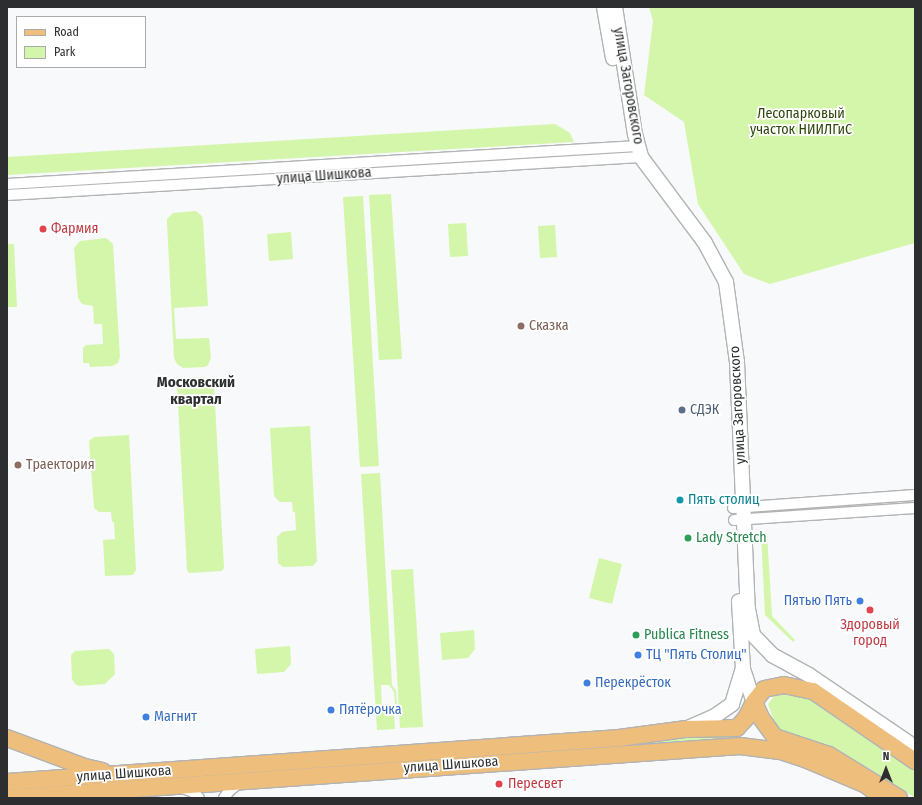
<!DOCTYPE html>
<html>
<head>
<meta charset="utf-8">
<style>
	body { margin:0 }
	#map { position:relative; width:922px; height:805px; overflow:hidden; background:#f7f9fb; font-family:"Fira Sans Condensed",sans-serif }
	div>[style] { position:absolute }
	.green>* { inset:0; background:#d4f6ab }
	.roads { filter:drop-shadow(1px 0 #b1b3b5) drop-shadow(-1px 0 #b1b3b5) drop-shadow(0 1px #b1b3b5) drop-shadow(0 -1px #b1b3b5) }
	.street>* { height:10px; margin:-5px; padding:0 5px; transform-origin:5px; border-radius:5px; background:#fff }
	.secondary>* { height:14px; margin:-7px; padding:0 7px; transform-origin:7px; border-radius:7px; background:#fff }
	.primary>* { height:16px; margin:-8px; padding:0 8px; transform-origin:8px; border-radius:8px; background:#eebe7d }
	.dots>* { width:11px; height:11px; translate:-50% -50%; box-sizing:border-box; border:2px solid #fff; border-radius:50% }
	span { translate:-50% -50%; white-space:nowrap; text-align:center; line-height:1.15; -webkit-text-stroke:3.5px #fff; paint-order:stroke }
	.street-label { font-size:14px; color:#2d2e2f }
	.park-label { font-size:14px; color:#31460e }
	.health-label { font-size:14px; color:#be3a42 }
	.left { translate:0 -50%; text-align:left }
	.education-label { font-size:14px; color:#785e54 }
	.service-label { font-size:14px; color:#4e5e75 }
	.culture-label { font-size:14px; color:#0d838f }
	.leisure-label { font-size:14px; color:#27864d }
	.shop-label { font-size:14px; color:#366cbe }
	.right { translate:-100% -50%; text-align:right }
	.neighbourhood-label { font-size:15px; color:#2d2e30; font-weight:700 }
	.frame { position:absolute; inset:0; border:8px solid #2d2e2f; pointer-events:none }
	.legend { position:absolute; left:16px; top:16px; width:130px; height:52px; box-sizing:border-box; background:#fff; border:1px solid #ababac; margin:0; padding:5px 7px; list-style:none; font-size:12px; color:#2d2e2f }
	.legend li { display:flex; align-items:center; gap:8px; height:20px }
	.legend b { width:20px; border:1px solid #ababac }
	.north { position:absolute; left:866px; top:749px; width:40px; height:40px; -webkit-text-stroke:3px #fff; paint-order:stroke; rotate:0deg; font-size:11px; font-weight:700; line-height:16px; text-align:center; color:#2d2e2f }
	.north::after { content:''; display:block; margin:auto; width:14px; height:18px; background:#2d2e2f; clip-path:polygon(50% 0,100% 100%,50% 72%,0 100%) }
</style>
</head>
<body>
<div id="map">
	<div class="green">
		<i style="clip-path:polygon(649px 7px,915px 7px,915px 243px,770px 284px,744px 274px,698px 204px,684px 122px,644px 95px,653px 21px)"></i>
		<i style="clip-path:polygon(555px 124px,570px 133px,574px 142px,7px 175px,7px 157px)"></i>
		<i style="clip-path:polygon(391px 194px,402px 359px,379px 360px,369px 195px)"></i>
		<i style="clip-path:polygon(363px 196px,379px 466px,360px 467px,343px 197px)"></i>
		<i style="clip-path:polygon(196px 211px,202px 216px,203px 221px,208px 306px,174px 308px,176px 339px,209px 338px,211px 358px,208px 365px,205px 367px,183px 368px,177px 364px,174px 358px,167px 223px,167px 219px,173px 213px)"></i>
		<i style="clip-path:polygon(466px 223px,468px 256px,450px 257px,448px 224px)"></i>
		<i style="clip-path:polygon(555px 225px,557px 257px,540px 258px,538px 226px)"></i>
		<i style="clip-path:polygon(291px 232px,293px 259px,269px 261px,267px 234px)"></i>
		<i style="clip-path:polygon(106px 238px,113px 244px,120px 357px,118px 363px,112px 366px,90px 367px,89px 363px,83px 363px,83px 348px,86px 345px,103px 344px,102px 324px,94px 324px,93px 306px,82px 304px,78px 298px,74px 248px,80px 241px)"></i>
		<i style="clip-path:polygon(7px 244px,14px 244px,17px 307px,7px 307px)"></i>
		<i style="clip-path:polygon(203px 377px,211px 380px,214px 385px,224px 568px,222px 571px,189px 573px,187px 570px,177px 385px,177px 382px,183px 378px)"></i>
		<i style="clip-path:polygon(310px 426px,317px 561px,313px 566px,283px 567px,278px 563px,277px 537px,282px 532px,296px 530px,295px 512px,293px 512px,292px 502px,280px 502px,274px 496px,270px 428px)"></i>
		<i style="clip-path:polygon(129px 435px,136px 570px,133px 575px,105px 576px,103px 540px,115px 539px,114px 522px,112px 522px,111px 512px,99px 512px,94px 508px,89px 441px,94px 437px)"></i>
		<i style="clip-path:polygon(evenodd,380px 473px,392px 685px,396px 691px,397px 704px,394px 709px,395px 729px,377px 730px,361px 474px,380px 473px,381px 685px,389px 685px,394px 692px,395px 704px,392px 708px,382px 709px,381px 685px)"></i>
		<i style="clip-path:polygon(761px 533px,767px 533px,772px 616px,795px 640px,793px 642px,765px 615px)"></i>
		<i style="clip-path:polygon(599px 558px,622px 564px,612px 604px,589px 598px)"></i>
		<i style="clip-path:polygon(413px 569px,423px 727px,400px 728px,391px 570px)"></i>
		<i style="clip-path:polygon(474px 630px,475px 649px,468px 658px,442px 660px,440px 633px)"></i>
		<i style="clip-path:polygon(290px 646px,291px 664px,284px 672px,257px 674px,255px 649px)"></i>
		<i style="clip-path:polygon(109px 649px,114px 654px,115px 674px,105px 684px,79px 686px,75px 684px,72px 679px,71px 655px,75px 651px)"></i>
		<i style="clip-path:polygon(788px 694px,813px 698px,915px 769px,915px 798px,870px 769px,828px 748px,782px 732px,774px 722px,768px 704px,775px 695px)"></i>
		<i style="clip-path:polygon(739px 733px,740px 740px,473px 759px,472px 753px)"></i>
	</div>
	<div class="roads">
		<div class="street">
			<i style="left:7px;top:184px;width:632px;rotate:-3.45deg"></i>
			<i style="left:7px;top:195px;width:635px;rotate:-3.43deg"></i>
			<i style="left:733px;top:508px;width:182px;rotate:-4.1deg"></i>
			<i style="left:734px;top:520px;width:181px;rotate:-3.8deg"></i>
			<i style="left:182px;top:788px;width:12px;rotate:20deg"></i>
			<i style="left:193px;top:792px;width:8px;rotate:45deg"></i>
			<i style="left:224px;top:798px;width:9px;rotate:-54deg"></i>
			<i style="left:229px;top:791px;width:13px;rotate:-39deg"></i>
		</div>
		<div class="secondary">
			<i style="left:604px;top:7px;width:52px;rotate:80deg"></i>
			<i style="left:615px;top:7px;width:129px;rotate:81.1deg"></i>
			<i style="left:635px;top:134px;width:24px;rotate:75deg"></i>
			<i style="left:641px;top:157px;width:107px;rotate:53.3deg"></i>
			<i style="left:705px;top:243px;width:44px;rotate:61.7deg"></i>
			<i style="left:726px;top:282px;width:81px;rotate:82.2deg"></i>
			<i style="left:737px;top:362px;width:247px;rotate:87.5deg"></i>
			<i style="left:748px;top:609px;width:26px;rotate:79deg"></i>
			<i style="left:753px;top:635px;width:28px;rotate:46deg"></i>
			<i style="left:772px;top:655px;width:42px;rotate:28.4deg"></i>
			<i style="left:809px;top:675px;width:128px;rotate:34.2deg"></i>
			<i style="left:743px;top:669px;width:35px;rotate:72deg"></i>
			<i style="left:688px;top:728px;width:30px;rotate:-24deg"></i>
			<i style="left:715px;top:716px;width:21px;rotate:-35deg"></i>
			<i style="left:732px;top:704px;width:37px;rotate:-73deg"></i>
			<i style="left:743px;top:669px;width:68px;rotate:-93.4deg"></i>
		</div>
		<div class="primary">
			<i style="left:754px;top:702px;width:17px;rotate:66deg"></i>
			<i style="left:761px;top:718px;width:24px;rotate:54deg"></i>
			<i style="left:775px;top:737px;width:57px;rotate:18.4deg"></i>
			<i style="left:829px;top:755px;width:82px;rotate:31.6deg"></i>
			<i style="left:7px;top:738px;width:83px;rotate:20.4deg"></i>
			<i style="left:85px;top:767px;width:18px;rotate:13deg"></i>
			<i style="left:7px;top:782px;width:614px;rotate:-4.11deg"></i>
			<i style="left:619px;top:738px;width:68px;rotate:-7.7deg"></i>
			<i style="left:686px;top:729px;width:51px;rotate:-1.1deg"></i>
			<i style="left:737px;top:728px;width:13px;rotate:-48deg"></i>
			<i style="left:746px;top:718px;width:18px;rotate:-63deg"></i>
			<i style="left:754px;top:702px;width:16px;rotate:-52deg"></i>
			<i style="left:764px;top:689px;width:20px;rotate:-11deg"></i>
			<i style="left:784px;top:685px;width:30px;rotate:12deg"></i>
			<i style="left:813px;top:691px;width:124px;rotate:34.5deg"></i>
			<i style="left:7px;top:798px;width:735px;rotate:-4.06deg"></i>
			<i style="left:740px;top:746px;width:40px;rotate:7.1deg"></i>
			<i style="left:780px;top:751px;width:28px;rotate:18deg"></i>
			<i style="left:807px;top:760px;width:64px;rotate:23deg"></i>
			<i style="left:866px;top:785px;width:21px;rotate:37deg"></i>
		</div>
	</div>
	<div class="dots">
		<i style="left:43px;top:229px;background:#e0444e"></i>
		<i style="left:521px;top:326px;background:#8d6e63"></i>
		<i style="left:682px;top:410px;background:#5c6f8a"></i>
		<i style="left:18px;top:465px;background:#8d6e63"></i>
		<i style="left:680px;top:500px;background:#0f9aa8"></i>
		<i style="left:688px;top:538px;background:#2e9e5b"></i>
		<i style="left:860px;top:601px;background:#3f7fe0"></i>
		<i style="left:870px;top:610px;background:#e0444e"></i>
		<i style="left:636px;top:635px;background:#2e9e5b"></i>
		<i style="left:638px;top:655px;background:#3f7fe0"></i>
		<i style="left:587px;top:683px;background:#3f7fe0"></i>
		<i style="left:331px;top:710px;background:#3f7fe0"></i>
		<i style="left:146px;top:717px;background:#3f7fe0"></i>
		<i style="left:499px;top:784px;background:#e0444e"></i>
	</div>
	<div class="street-label">
		<span style="left:628px;top:86px;rotate:80deg">улица Загоровского</span>
		<span style="left:324px;top:176px;rotate:-4deg">улица Шишкова</span>
		<span style="left:738px;top:405px;rotate:-93deg">улица Загоровского</span>
		<span style="left:451px;top:765px;rotate:-4deg">улица Шишкова</span>
		<span style="left:124px;top:774px;rotate:-4deg">улица Шишкова</span>
	</div>
	<div class="park-label">
		<span style="left:801px;top:122px">Лесопарковый<br>участок НИИЛГиС</span>
	</div>
	<div class="health-label">
		<span class="left" style="left:51px;top:229px">Фармия</span>
		<span style="left:870px;top:633px">Здоровый<br>город</span>
		<span class="left" style="left:508px;top:784px">Пересвет</span>
	</div>
	<div class="education-label">
		<span class="left" style="left:529px;top:326px">Сказка</span>
		<span class="left" style="left:26px;top:465px">Траектория</span>
	</div>
	<div class="service-label">
		<span class="left" style="left:690px;top:410px">СДЭК</span>
	</div>
	<div class="culture-label">
		<span class="left" style="left:688px;top:500px">Пять столиц</span>
	</div>
	<div class="leisure-label">
		<span class="left" style="left:696px;top:538px">Lady Stretch</span>
		<span class="left" style="left:644px;top:635px">Publica Fitness</span>
	</div>
	<div class="shop-label">
		<span class="right" style="left:852px;top:601px">Пятью Пять</span>
		<span class="left" style="left:646px;top:655px">ТЦ "Пять Столиц"</span>
		<span class="left" style="left:595px;top:683px">Перекрёсток</span>
		<span class="left" style="left:339px;top:710px">Пятёрочка</span>
		<span class="left" style="left:154px;top:717px">Магнит</span>
	</div>
	<div class="neighbourhood-label">
		<span style="left:196px;top:391px">Московский<br>квартал</span>
	</div>
	<div class="frame"></div>
	<ul class="legend">
	<li><b style="height:5px;background:#eebe7d"></b>Road</li>
	<li><b style="height:11px;background:#d4f6ab"></b>Park</li>
	</ul>
	<div class="north">N</div>
</div>
</body>
</html>
